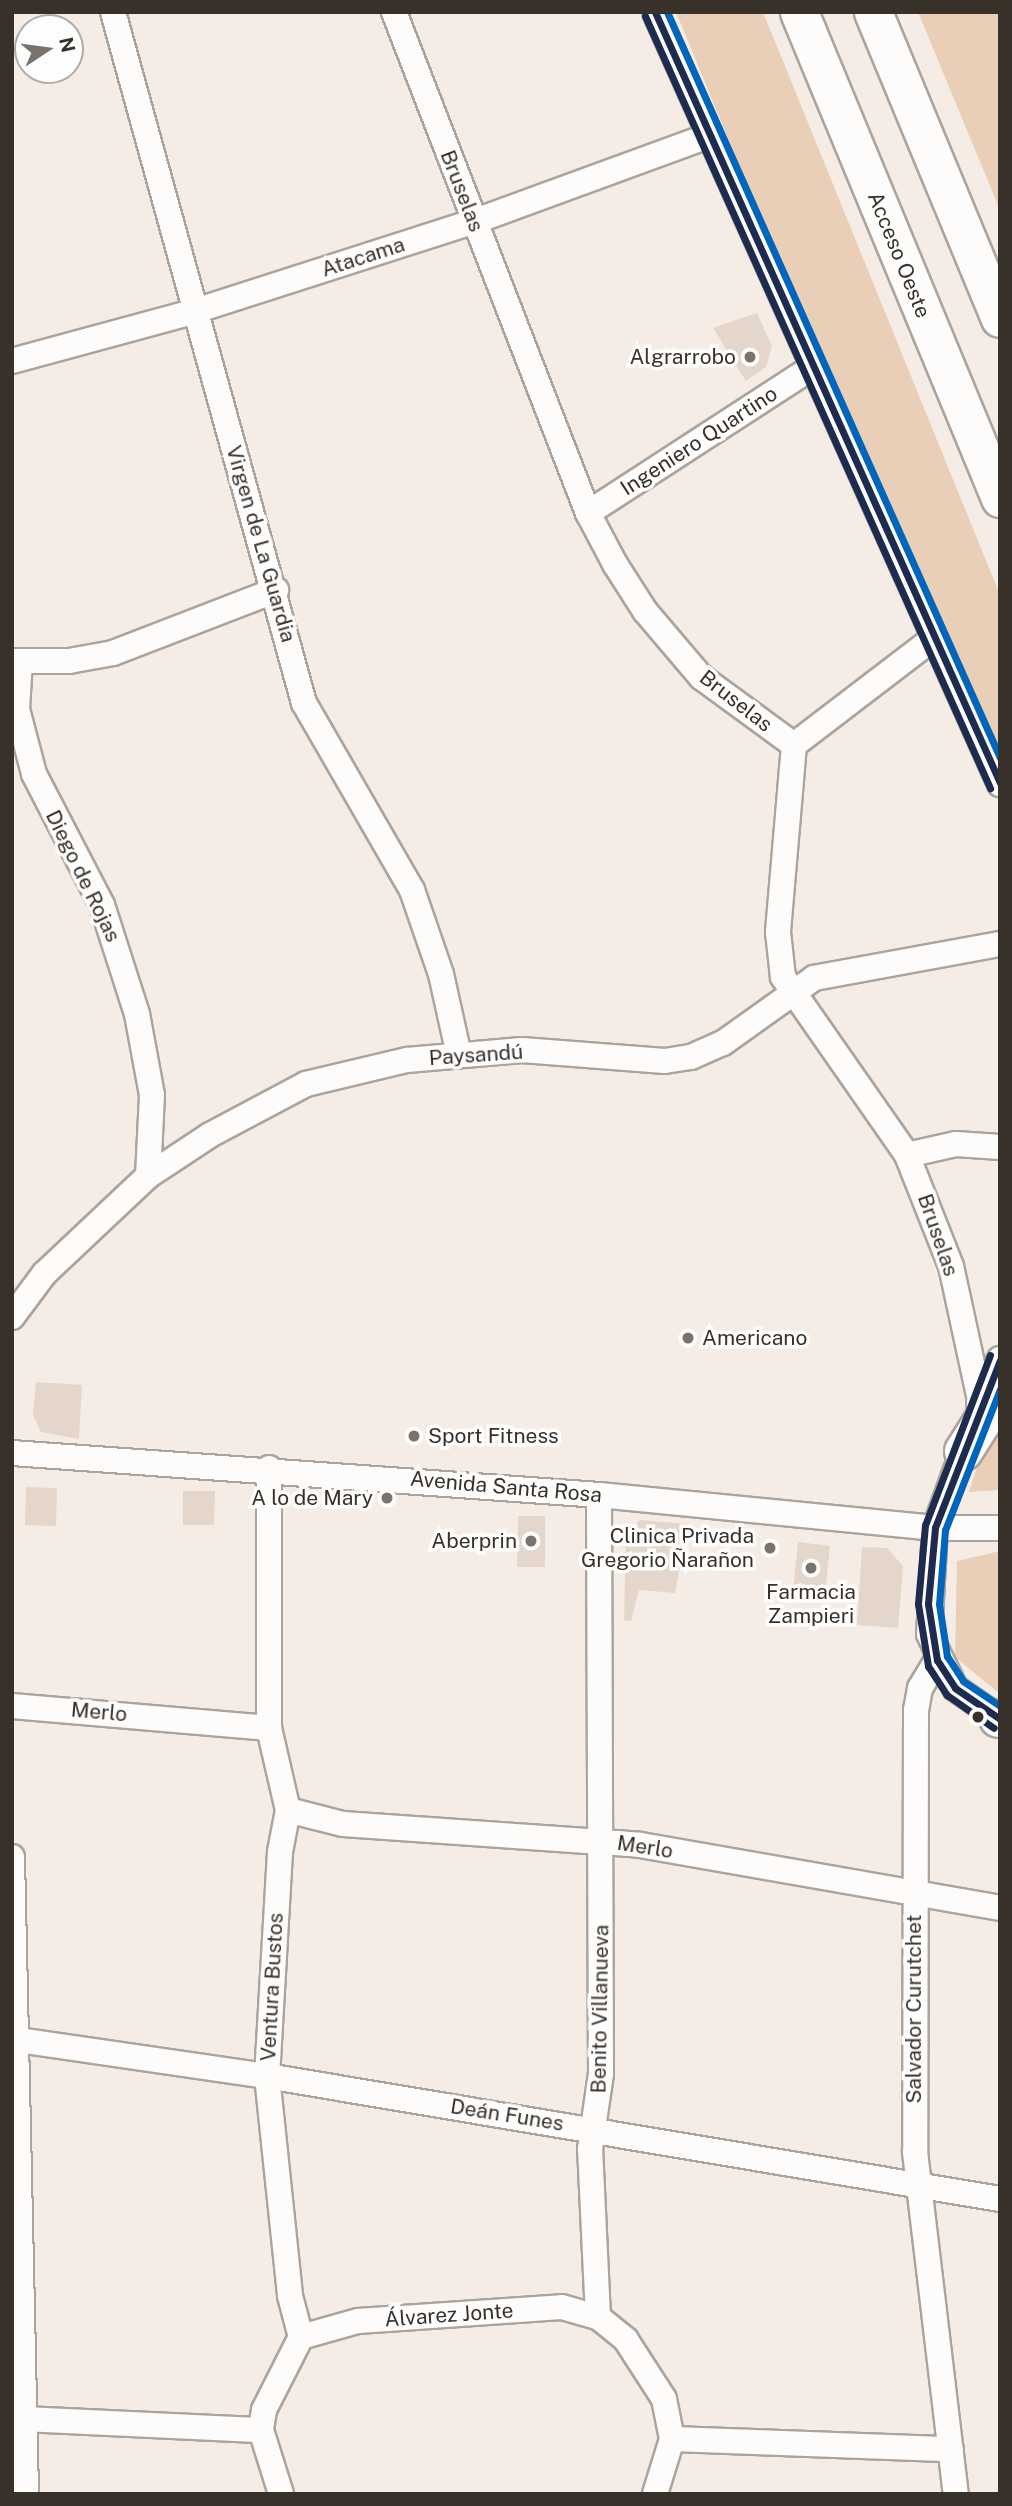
<!DOCTYPE html>
<html>
<head>
<meta charset="utf-8">
<style>
	body { margin:0 }
	#map { position:relative; width:1012px; height:2506px; overflow:hidden; background:#f5ede5; font-family:"Public Sans",sans-serif }
	div>[style] { position:absolute }
	.green>* { inset:0; background:#e9cfb7 }
	.building>* { inset:0; background:#e4d6ca }
	.roads { filter:drop-shadow(2px 0 #aba49e) drop-shadow(-2px 0 #aba49e) drop-shadow(0 2px #aba49e) drop-shadow(0 -2px #aba49e) }
	.minor>* { height:24px; margin:-12px; padding:0 12px; transform-origin:12px; border-radius:12px; background:#fefcfb }
	.highway>* { height:37px; margin:-18.5px; padding:0 18.5px; transform-origin:18.5px; border-radius:18.5px; background:#fefcfb }
	.bus-1>* { height:7px; margin:-3.5px; padding:0 3.5px; transform-origin:3.5px; border-radius:3.5px; background:#1d2b4f }
	.bus-2>* { height:7px; margin:-3.5px; padding:0 3.5px; transform-origin:3.5px; border-radius:3.5px; background:#1d2b4f }
	.bus-3>* { height:7px; margin:-3.5px; padding:0 3.5px; transform-origin:3.5px; border-radius:3.5px; background:#0065bd }
	.dots>* { width:19px; height:19px; translate:-50% -50%; box-sizing:border-box; border:4px solid #fdfdfd; border-radius:50% }
	span { translate:-50% -50%; white-space:nowrap; text-align:center; line-height:1.15; -webkit-text-stroke:7px #fdfdfd; paint-order:stroke }
	.street-label { font-size:21px; color:#38312a }
	.poi-label { font-size:21px; color:#38312a }
	.right { translate:-100% -50%; text-align:right }
	.left { translate:0 -50%; text-align:left }
	.frame { position:absolute; inset:0; border:14px solid #38312a; pointer-events:none }
	.north { position:absolute; left:14px; top:14px; width:70px; height:70px; box-sizing:border-box; background:#fdfdfd; border:2px solid #aeaba9; border-radius:50%; rotate:77deg; font-size:19px; font-weight:700; line-height:28px; text-align:center; color:#38312a }
	.north::after { content:''; display:block; margin:auto; width:24px; height:32px; background:#7a736b; clip-path:polygon(50% 0,100% 100%,50% 72%,0 100%) }
</style>
</head>
<body>
<div id="map">
	<div class="green">
		<i style="clip-path:polygon(676px 12px,763px 12px,1000px 595px,1000px 749px,759px 214px)"></i>
		<i style="clip-path:polygon(918px 12px,1000px 14px,1000px 210px)"></i>
		<i style="clip-path:polygon(1000px 1410px,1000px 1490px,969px 1492px,981px 1455px)"></i>
		<i style="clip-path:polygon(1000px 1551px,1000px 1694px,955px 1657px,957px 1561px)"></i>
	</div>
	<div class="building">
		<i style="clip-path:polygon(757px 313px,772px 346px,766px 367px,746px 381px,713px 328px)"></i>
		<i style="clip-path:polygon(36px 1382px,82px 1385px,79px 1439px,41px 1432px,33px 1415px)"></i>
		<i style="clip-path:polygon(26px 1487px,57px 1488px,56px 1526px,25px 1525px)"></i>
		<i style="clip-path:polygon(183px 1491px,215px 1491px,214px 1525px,183px 1525px)"></i>
		<i style="clip-path:polygon(518px 1516px,545px 1516px,545px 1567px,517px 1567px)"></i>
		<i style="clip-path:polygon(640px 1520px,688px 1524px,675px 1593px,639px 1590px,631px 1621px,624px 1620px,626px 1533px)"></i>
		<i style="clip-path:polygon(798px 1542px,830px 1546px,825px 1594px,793px 1591px)"></i>
		<i style="clip-path:polygon(862px 1547px,887px 1548px,903px 1566px,898px 1628px,857px 1625px)"></i>
	</div>
	<div class="roads">
		<div class="minor">
			<i style="left:113px;top:12px;width:717px;rotate:74.55deg"></i>
			<i style="left:304px;top:703px;width:216px;rotate:60deg"></i>
			<i style="left:412px;top:890px;width:89px;rotate:71deg"></i>
			<i style="left:441px;top:974px;width:83px;rotate:77.5deg"></i>
			<i style="left:394px;top:12px;width:537px;rotate:68.83deg"></i>
			<i style="left:588px;top:513px;width:58px;rotate:62.1deg"></i>
			<i style="left:615px;top:564px;width:56px;rotate:57.4deg"></i>
			<i style="left:645px;top:611px;width:87px;rotate:49.7deg"></i>
			<i style="left:701px;top:677px;width:115px;rotate:36.2deg"></i>
			<i style="left:655px;top:12px;width:846px;rotate:65.92deg"></i>
			<i style="left:12px;top:361px;width:187px;rotate:-15.2deg"></i>
			<i style="left:192px;top:312px;width:295px;rotate:-17.8deg"></i>
			<i style="left:473px;top:222px;width:250px;rotate:-20.1deg"></i>
			<i style="left:588px;top:513px;width:265px;rotate:-33deg"></i>
			<i style="left:12px;top:661px;width:57px"></i>
			<i style="left:69px;top:661px;width:45px;rotate:-10.3deg"></i>
			<i style="left:113px;top:653px;width:175px;rotate:-21.1deg"></i>
			<i style="left:20px;top:661px;width:48px;rotate:93.6deg"></i>
			<i style="left:17px;top:709px;width:67px;rotate:75.3deg"></i>
			<i style="left:34px;top:774px;width:148px;rotate:62.6deg"></i>
			<i style="left:102px;top:905px;width:114px;rotate:72.2deg"></i>
			<i style="left:137px;top:1014px;width:82px;rotate:79.5deg"></i>
			<i style="left:152px;top:1095px;width:81px;rotate:92.8deg"></i>
			<i style="left:794px;top:745px;width:188px;rotate:94.9deg"></i>
			<i style="left:778px;top:932px;width:45px;rotate:83.7deg"></i>
			<i style="left:783px;top:977px;width:217px;rotate:55.1deg"></i>
			<i style="left:907px;top:1155px;width:119px;rotate:68.4deg"></i>
			<i style="left:951px;top:1266px;width:137px;rotate:77.8deg"></i>
			<i style="left:794px;top:745px;width:176px;rotate:-37.4deg"></i>
			<i style="left:907px;top:1155px;width:50px;rotate:-12.7deg"></i>
			<i style="left:956px;top:1144px;width:44px;rotate:3.9deg"></i>
			<i style="left:12px;top:1317px;width:54px;rotate:-53.3deg"></i>
			<i style="left:44px;top:1274px;width:143px;rotate:-43.3deg"></i>
			<i style="left:148px;top:1176px;width:74px;rotate:-33.5deg"></i>
			<i style="left:210px;top:1135px;width:109px;rotate:-28deg"></i>
			<i style="left:306px;top:1084px;width:104px;rotate:-13.4deg"></i>
			<i style="left:407px;top:1060px;width:115px;rotate:-5deg"></i>
			<i style="left:522px;top:1050px;width:143px;rotate:4.4deg"></i>
			<i style="left:665px;top:1061px;width:26px;rotate:-9deg"></i>
			<i style="left:691px;top:1057px;width:35px;rotate:-24deg"></i>
			<i style="left:723px;top:1043px;width:112px;rotate:-35.5deg"></i>
			<i style="left:814px;top:978px;width:189px;rotate:-10.4deg"></i>
			<i style="left:979px;top:1403px;width:49px;rotate:-64.5deg"></i>
			<i style="left:968px;top:1437px;width:97px;rotate:109.9deg"></i>
			<i style="left:935px;top:1528px;width:106px;rotate:93.2deg"></i>
			<i style="left:929px;top:1634px;width:60px;rotate:64.3deg"></i>
			<i style="left:955px;top:1688px;width:55px;rotate:34.6deg"></i>
			<i style="left:12px;top:1453px;width:589px;rotate:4.09deg"></i>
			<i style="left:599px;top:1495px;width:338px;rotate:5.6deg"></i>
			<i style="left:935px;top:1528px;width:65px"></i>
			<i style="left:269px;top:1468px;width:260px;rotate:90deg"></i>
			<i style="left:269px;top:1728px;width:84px;rotate:77deg"></i>
			<i style="left:288px;top:1810px;width:43px;rotate:100.8deg"></i>
			<i style="left:280px;top:1852px;width:224px;rotate:93.3deg"></i>
			<i style="left:267px;top:2076px;width:221px;rotate:84deg"></i>
			<i style="left:290px;top:2296px;width:42px;rotate:75deg"></i>
			<i style="left:301px;top:2337px;width:82px;rotate:116.9deg"></i>
			<i style="left:264px;top:2410px;width:20px;rotate:99deg"></i>
			<i style="left:261px;top:2430px;width:67px;rotate:72.6deg"></i>
			<i style="left:937px;top:1660px;width:33px;rotate:121deg"></i>
			<i style="left:920px;top:1688px;width:22px;rotate:100deg"></i>
			<i style="left:916px;top:1710px;width:442px;rotate:90.1deg"></i>
			<i style="left:915px;top:2152px;width:344px;rotate:83.2deg"></i>
			<i style="left:12px;top:1706px;width:258px;rotate:4.9deg"></i>
			<i style="left:288px;top:1810px;width:57px;rotate:14.3deg"></i>
			<i style="left:343px;top:1824px;width:298px;rotate:4deg"></i>
			<i style="left:640px;top:1845px;width:365px;rotate:9.9deg"></i>
			<i style="left:12px;top:1857px;width:637px;rotate:88.74deg"></i>
			<i style="left:12px;top:2039px;width:258px;rotate:8.3deg"></i>
			<i style="left:267px;top:2076px;width:743px;rotate:9.53deg"></i>
			<i style="left:598px;top:2317px;width:168px;rotate:-92.7deg"></i>
			<i style="left:590px;top:2149px;width:76px;rotate:-81.7deg"></i>
			<i style="left:601px;top:2074px;width:579px;rotate:-90.2deg"></i>
			<i style="left:301px;top:2337px;width:59px;rotate:-15.7deg"></i>
			<i style="left:358px;top:2321px;width:204px;rotate:-3.9deg"></i>
			<i style="left:562px;top:2307px;width:37px;rotate:16deg"></i>
			<i style="left:598px;top:2317px;width:36px;rotate:39deg"></i>
			<i style="left:626px;top:2340px;width:70px;rotate:57.2deg"></i>
			<i style="left:664px;top:2399px;width:41px;rotate:78.7deg"></i>
			<i style="left:672px;top:2439px;width:58px;rotate:107.2deg"></i>
			<i style="left:25px;top:2419px;width:236px;rotate:2.7deg"></i>
			<i style="left:672px;top:2439px;width:279px;rotate:2.1deg"></i>
		</div>
		<div class="highway">
			<i style="left:799px;top:12px;width:526px;rotate:67.53deg"></i>
			<i style="left:873px;top:12px;width:331px;rotate:67.5deg"></i>
			<i style="left:963px;top:1451px;width:69px;rotate:-57.5deg"></i>
			<i style="left:998px;top:1718px;width:2px"></i>
		</div>
	</div>
	<div class="bus-1">
		<i style="left:655px;top:12px;width:845px;rotate:65.89deg"></i>
		<i style="left:1000px;top:1360px;width:180px;rotate:111.2deg"></i>
		<i style="left:935px;top:1528px;width:76px;rotate:95.3deg"></i>
		<i style="left:928px;top:1604px;width:57px;rotate:80.9deg"></i>
		<i style="left:937px;top:1660px;width:33px;rotate:57deg"></i>
		<i style="left:955px;top:1688px;width:55px;rotate:34.6deg"></i>
	</div>
	<div class="bus-2">
		<i style="left:645px;top:16px;width:846px;rotate:65.92deg"></i>
		<i style="left:990px;top:1355px;width:182px;rotate:110.9deg"></i>
		<i style="left:925px;top:1525px;width:79px;rotate:95.1deg"></i>
		<i style="left:918px;top:1604px;width:63px;rotate:80.8deg"></i>
		<i style="left:928px;top:1666px;width:35px;rotate:57deg"></i>
		<i style="left:947px;top:1695px;width:57px;rotate:35.1deg"></i>
	</div>
	<div class="bus-3">
		<i style="left:667px;top:12px;width:817px;rotate:65.94deg"></i>
		<i style="left:1000px;top:1389px;width:151px;rotate:111.3deg"></i>
		<i style="left:945px;top:1530px;width:74px;rotate:94.6deg"></i>
		<i style="left:939px;top:1604px;width:53px;rotate:81.3deg"></i>
		<i style="left:947px;top:1656px;width:30px;rotate:57deg"></i>
		<i style="left:963px;top:1681px;width:45px;rotate:34deg"></i>
	</div>
	<div class="dots">
		<i style="left:750px;top:357px;background:#7a736b"></i>
		<i style="left:688px;top:1338px;background:#7a736b"></i>
		<i style="left:414px;top:1436px;background:#7a736b"></i>
		<i style="left:387px;top:1498px;background:#7a736b"></i>
		<i style="left:531px;top:1541px;background:#7a736b"></i>
		<i style="left:770px;top:1548px;background:#7a736b"></i>
		<i style="left:811px;top:1568px;background:#7a736b"></i>
		<i style="left:978px;top:1717px;background:#38312a"></i>
	</div>
	<div class="street-label">
		<span style="left:462px;top:191px;rotate:69deg">Bruselas</span>
		<span style="left:899px;top:255px;rotate:68deg">Acceso Oeste</span>
		<span style="left:363px;top:257px;rotate:-18deg">Atacama</span>
		<span style="left:699px;top:441px;rotate:-33deg">Ingeniero Quartino</span>
		<span style="left:261px;top:544px;rotate:74deg">Virgen de La Guardia</span>
		<span style="left:736px;top:701px;rotate:38deg">Bruselas</span>
		<span style="left:83px;top:876px;rotate:64deg">Diego de Rojas</span>
		<span style="left:476px;top:1055px;rotate:-4deg">Paysandú</span>
		<span style="left:938px;top:1235px;rotate:71deg">Bruselas</span>
		<span style="left:506px;top:1487px;rotate:5deg">Avenida Santa Rosa</span>
		<span style="left:99px;top:1712px;rotate:5deg">Merlo</span>
		<span style="left:645px;top:1847px;rotate:9deg">Merlo</span>
		<span style="left:272px;top:1987px;rotate:-87deg">Ventura Bustos</span>
		<span style="left:600px;top:2009px;rotate:-89deg">Benito Villanueva</span>
		<span style="left:914px;top:2009px;rotate:-90deg">Salvador Curutchet</span>
		<span style="left:507px;top:2115px;rotate:9deg">Deán Funes</span>
		<span style="left:449px;top:2315px;rotate:-4deg">Álvarez Jonte</span>
	</div>
	<div class="poi-label">
		<span class="right" style="left:736px;top:357px">Algrarrobo</span>
		<span class="left" style="left:702px;top:1338px">Americano</span>
		<span class="left" style="left:428px;top:1436px">Sport Fitness</span>
		<span class="right" style="left:373px;top:1498px">A lo de Mary</span>
		<span class="right" style="left:754px;top:1548px">Clinica Privada<br>Gregorio Ñarañon</span>
		<span class="right" style="left:517px;top:1541px">Aberprin</span>
		<span style="left:811px;top:1604px">Farmacia<br>Zampieri</span>
	</div>
	<div class="frame"></div>
	<div class="north">N</div>
</div>
</body>
</html>
